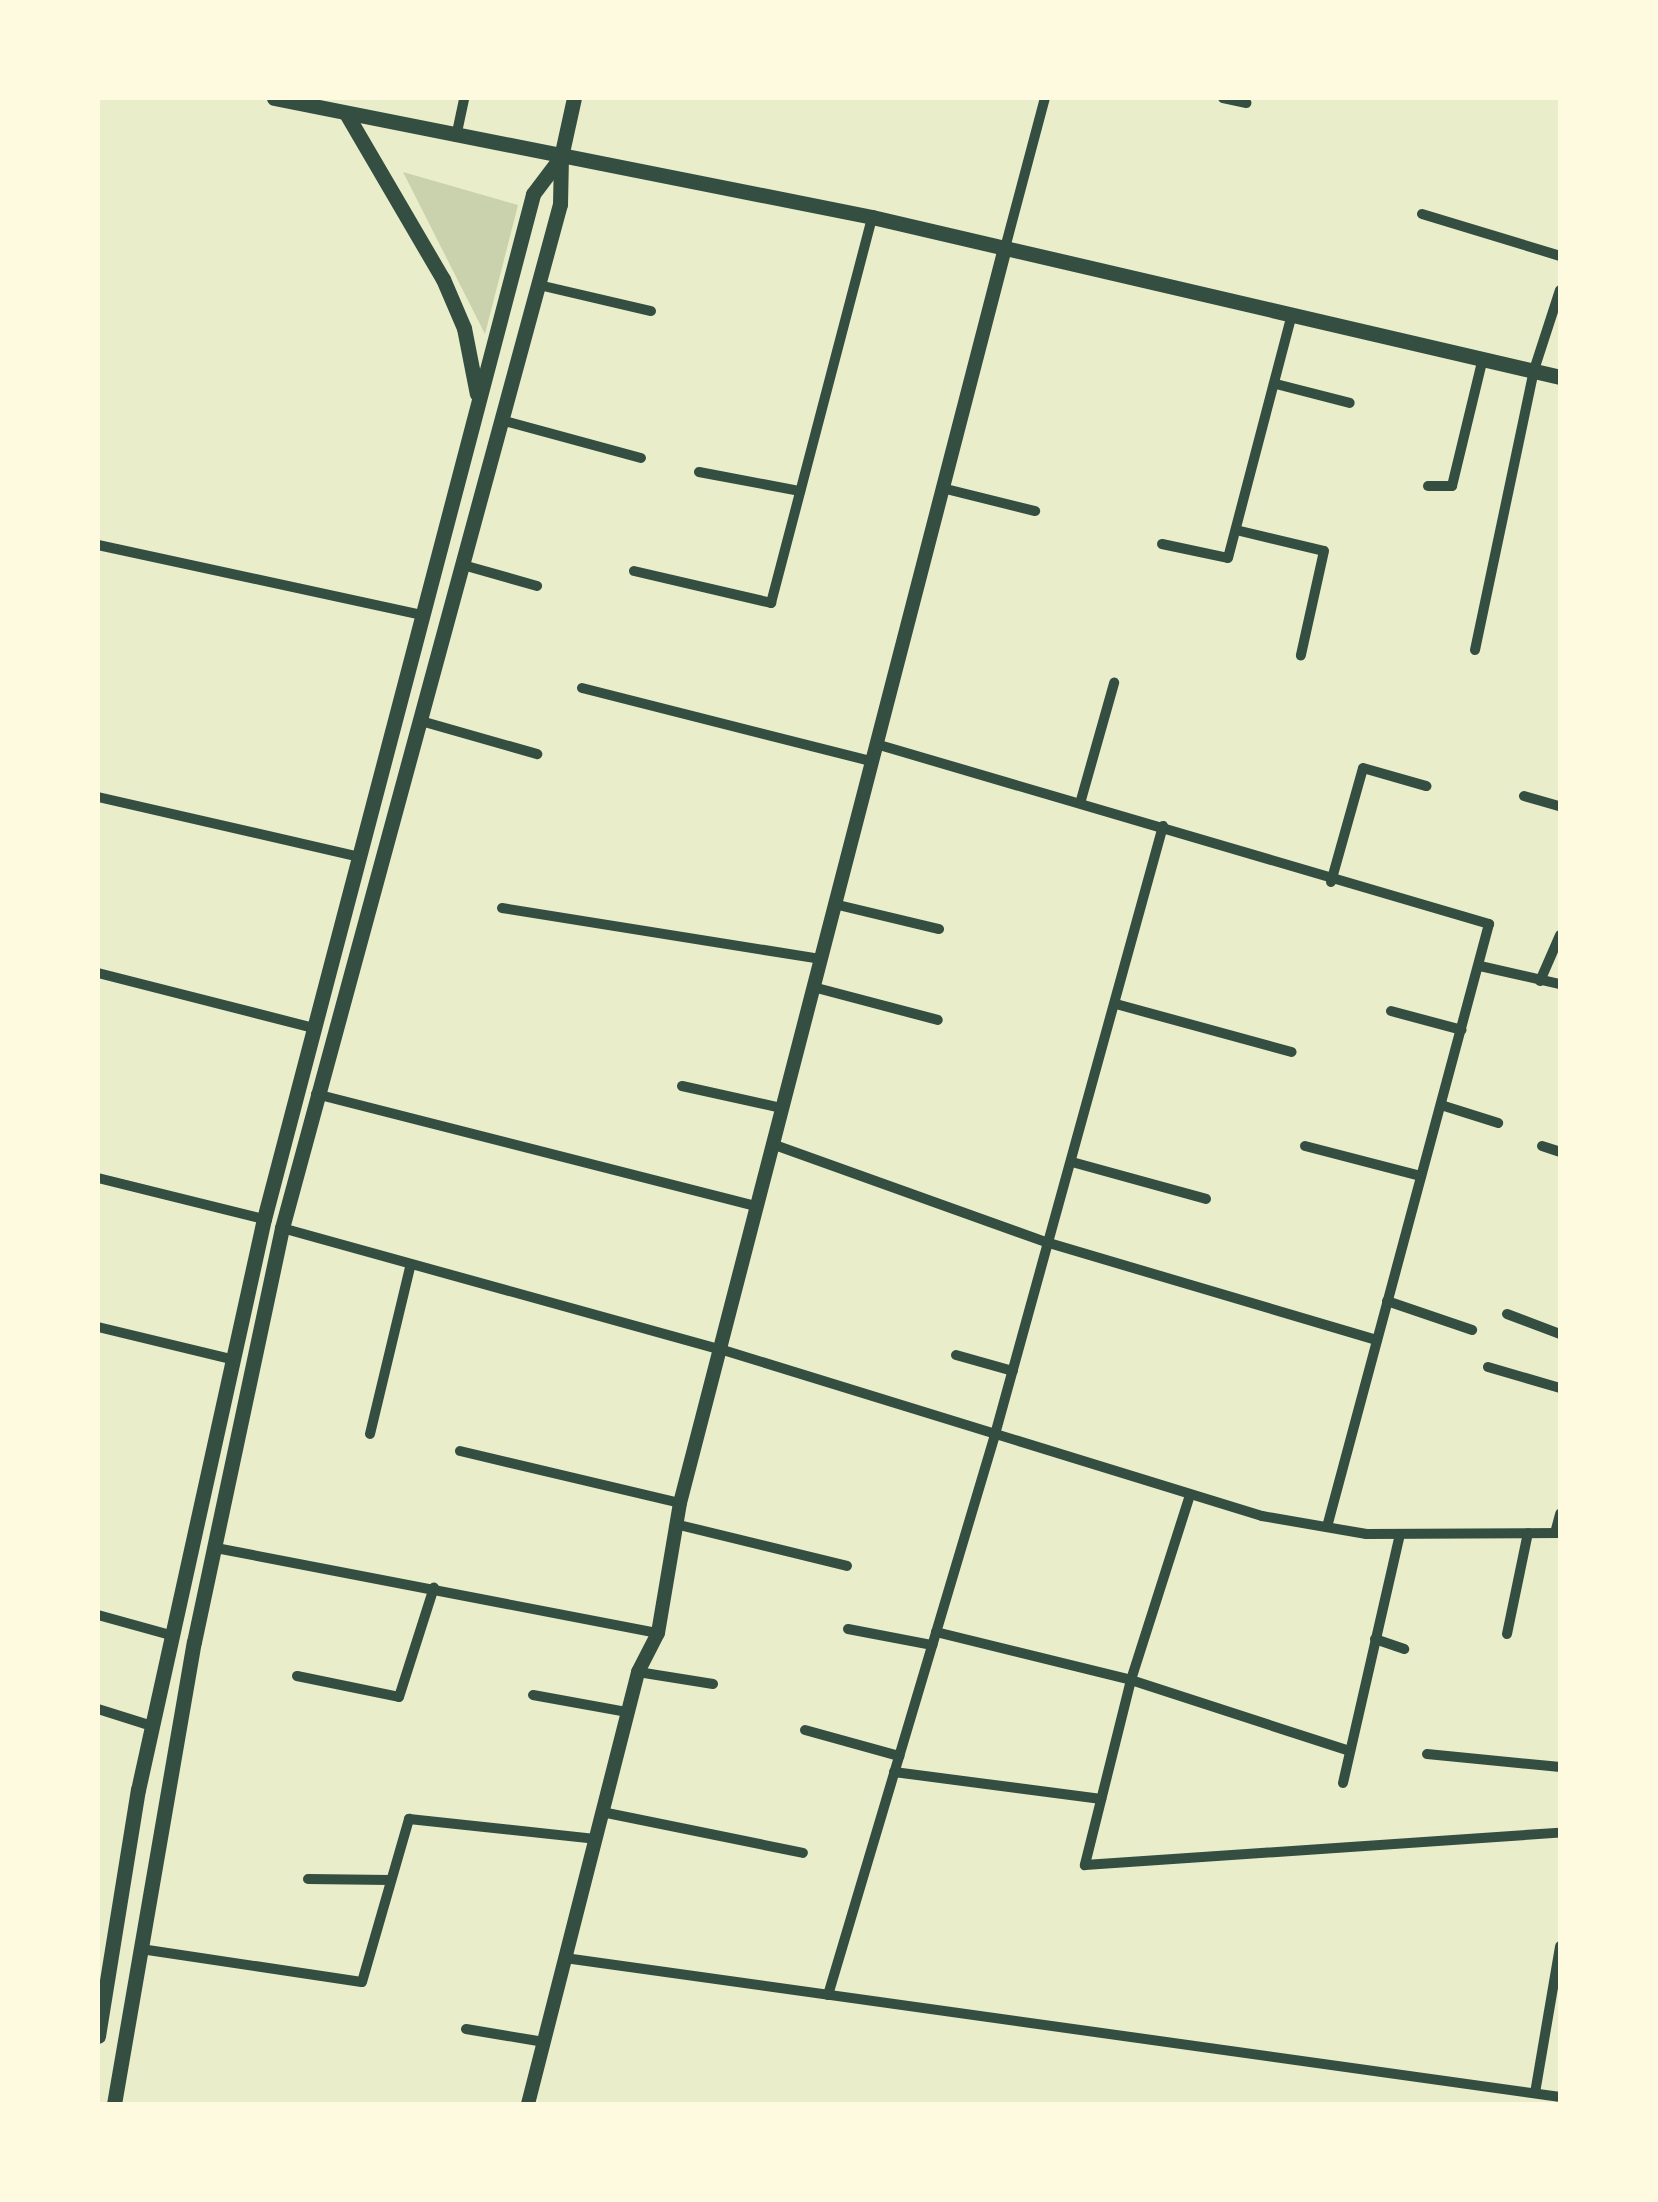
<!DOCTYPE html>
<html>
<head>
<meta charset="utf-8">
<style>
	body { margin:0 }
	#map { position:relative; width:1658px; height:2202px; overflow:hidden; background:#e9edc9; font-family:"PT Sans Narrow",sans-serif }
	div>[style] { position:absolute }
	.green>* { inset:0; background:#cad2ad }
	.minor>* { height:10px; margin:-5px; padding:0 5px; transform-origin:5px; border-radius:5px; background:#344e41 }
	.tertiary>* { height:14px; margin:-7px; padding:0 7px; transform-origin:7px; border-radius:7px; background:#344e41 }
	.secondary>* { height:15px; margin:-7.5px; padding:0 7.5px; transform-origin:7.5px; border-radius:7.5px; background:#344e41 }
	span { translate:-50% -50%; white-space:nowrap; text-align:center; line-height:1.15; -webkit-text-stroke:9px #fefae0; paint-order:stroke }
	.frame { position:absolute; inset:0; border:100px solid #fefae0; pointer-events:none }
</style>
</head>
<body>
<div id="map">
	<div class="green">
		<i style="clip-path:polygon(403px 172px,518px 205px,485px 334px)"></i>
	</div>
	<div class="minor">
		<i style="left:1223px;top:98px;width:24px;rotate:12deg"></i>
		<i style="left:456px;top:137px;width:40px;rotate:-78deg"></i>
		<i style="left:1422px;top:214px;width:144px;rotate:16.9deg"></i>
		<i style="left:1005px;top:248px;width:155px;rotate:-75.1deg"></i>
		<i style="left:539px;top:285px;width:115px;rotate:13.1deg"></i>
		<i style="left:1276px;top:384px;width:76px;rotate:14.4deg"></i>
		<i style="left:501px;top:420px;width:145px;rotate:15.2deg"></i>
		<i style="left:699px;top:472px;width:103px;rotate:10.7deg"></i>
		<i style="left:1428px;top:486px;width:24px"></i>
		<i style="left:1452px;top:486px;width:132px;rotate:-76.4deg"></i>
		<i style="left:942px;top:488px;width:96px;rotate:13.9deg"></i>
		<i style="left:1236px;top:530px;width:90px;rotate:13.4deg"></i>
		<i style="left:1324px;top:551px;width:107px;rotate:102.5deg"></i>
		<i style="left:1162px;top:544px;width:67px;rotate:12deg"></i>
		<i style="left:1228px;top:558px;width:252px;rotate:-75.3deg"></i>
		<i style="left:98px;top:545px;width:332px;rotate:12.2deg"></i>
		<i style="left:463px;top:565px;width:77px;rotate:15.8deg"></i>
		<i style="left:634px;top:571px;width:141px;rotate:13.1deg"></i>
		<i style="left:771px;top:603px;width:399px;rotate:-75.3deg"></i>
		<i style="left:1475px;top:650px;width:286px;rotate:-78.1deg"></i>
		<i style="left:1534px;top:370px;width:84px;rotate:-72deg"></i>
		<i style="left:582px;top:688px;width:298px;rotate:14.2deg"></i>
		<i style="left:421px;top:721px;width:121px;rotate:15.9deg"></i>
		<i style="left:876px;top:744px;width:639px;rotate:16.36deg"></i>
		<i style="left:1489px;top:924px;width:624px;rotate:105.04deg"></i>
		<i style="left:1524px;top:796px;width:37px;rotate:16deg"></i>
		<i style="left:98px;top:797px;width:268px;rotate:12.9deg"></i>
		<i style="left:1081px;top:800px;width:122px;rotate:-74.2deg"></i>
		<i style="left:1331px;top:882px;width:118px;rotate:-74.3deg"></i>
		<i style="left:1363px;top:768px;width:66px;rotate:15.9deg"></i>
		<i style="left:834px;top:904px;width:108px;rotate:13.4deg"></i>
		<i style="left:502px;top:908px;width:322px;rotate:9.1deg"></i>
		<i style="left:1480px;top:966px;width:82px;rotate:12.7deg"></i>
		<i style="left:98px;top:973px;width:222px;rotate:14.3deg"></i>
		<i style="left:1540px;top:981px;width:50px;rotate:-66.5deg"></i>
		<i style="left:813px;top:987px;width:129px;rotate:14.8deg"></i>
		<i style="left:1116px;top:1004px;width:182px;rotate:15.3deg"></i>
		<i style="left:1391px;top:1011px;width:73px;rotate:15deg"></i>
		<i style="left:682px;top:1086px;width:101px;rotate:12.5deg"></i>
		<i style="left:316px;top:1094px;width:454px;rotate:14.3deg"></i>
		<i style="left:1441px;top:1105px;width:60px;rotate:17.5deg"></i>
		<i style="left:772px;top:1144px;width:294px;rotate:19.7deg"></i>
		<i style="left:1049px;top:1243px;width:342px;rotate:16.5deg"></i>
		<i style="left:1305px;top:1146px;width:120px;rotate:14.5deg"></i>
		<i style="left:1542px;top:1146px;width:19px;rotate:18deg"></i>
		<i style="left:1072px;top:1162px;width:139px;rotate:15.4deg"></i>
		<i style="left:98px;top:1178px;width:171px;rotate:13.9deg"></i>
		<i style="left:282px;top:1228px;width:458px;rotate:15.5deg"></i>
		<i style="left:723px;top:1350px;width:564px;rotate:17.12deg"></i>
		<i style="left:1262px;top:1516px;width:106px;rotate:9.8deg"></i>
		<i style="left:1366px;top:1534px;width:194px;rotate:-0.3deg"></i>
		<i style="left:1387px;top:1301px;width:90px;rotate:18.8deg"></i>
		<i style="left:1507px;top:1314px;width:57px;rotate:20.7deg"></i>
		<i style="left:98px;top:1327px;width:136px;rotate:13.6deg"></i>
		<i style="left:956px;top:1355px;width:59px;rotate:15.7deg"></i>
		<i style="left:1488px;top:1367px;width:75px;rotate:16.3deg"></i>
		<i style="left:370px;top:1434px;width:172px;rotate:-76.5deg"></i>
		<i style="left:460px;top:1451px;width:226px;rotate:13.3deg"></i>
		<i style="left:1190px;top:1495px;width:194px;rotate:107.7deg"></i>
		<i style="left:1131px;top:1680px;width:191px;rotate:104deg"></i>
		<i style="left:1085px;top:1865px;width:476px;rotate:-3.9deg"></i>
		<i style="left:675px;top:1524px;width:177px;rotate:13.7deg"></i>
		<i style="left:1555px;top:1533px;width:20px;rotate:-75deg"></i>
		<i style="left:216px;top:1548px;width:450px;rotate:10.9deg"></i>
		<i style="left:98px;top:1615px;width:75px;rotate:15.5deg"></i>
		<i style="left:848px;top:1629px;width:86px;rotate:10.8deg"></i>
		<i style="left:936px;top:1632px;width:201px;rotate:13.8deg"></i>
		<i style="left:1131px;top:1680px;width:230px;rotate:18deg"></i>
		<i style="left:1507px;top:1634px;width:103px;rotate:-78.3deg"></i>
		<i style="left:1375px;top:1639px;width:31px;rotate:19deg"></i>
		<i style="left:638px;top:1672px;width:76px;rotate:9.1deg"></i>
		<i style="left:297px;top:1676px;width:104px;rotate:11.6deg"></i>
		<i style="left:399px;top:1697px;width:115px;rotate:-72.3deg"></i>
		<i style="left:533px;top:1695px;width:96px;rotate:10.3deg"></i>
		<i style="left:98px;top:1709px;width:57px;rotate:17.5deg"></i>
		<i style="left:805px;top:1730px;width:98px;rotate:15.5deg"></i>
		<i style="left:1427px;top:1754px;width:134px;rotate:5.6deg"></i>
		<i style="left:894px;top:1772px;width:209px;rotate:7.4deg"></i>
		<i style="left:1343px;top:1783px;width:255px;rotate:-77.1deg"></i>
		<i style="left:602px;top:1812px;width:205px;rotate:11.5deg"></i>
		<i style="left:308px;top:1879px;width:82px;rotate:0.7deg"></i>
		<i style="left:141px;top:1949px;width:223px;rotate:8.5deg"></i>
		<i style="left:362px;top:1982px;width:170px;rotate:-73.9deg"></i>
		<i style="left:409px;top:1819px;width:187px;rotate:6.1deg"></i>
		<i style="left:565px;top:1958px;width:1005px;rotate:7.95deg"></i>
		<i style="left:828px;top:1995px;width:581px;rotate:-73.4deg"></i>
		<i style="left:994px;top:1438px;width:635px;rotate:-74.56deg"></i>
		<i style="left:466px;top:2029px;width:79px;rotate:9.5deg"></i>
		<i style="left:1535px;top:2093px;width:149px;rotate:-80.3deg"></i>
	</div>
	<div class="tertiary">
		<i style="left:528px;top:2104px;width:446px;rotate:-75.7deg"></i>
		<i style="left:638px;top:1672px;width:44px;rotate:-62.9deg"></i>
		<i style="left:658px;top:1633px;width:132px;rotate:-80.4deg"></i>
		<i style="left:680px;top:1503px;width:1296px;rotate:-75.48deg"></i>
	</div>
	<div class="secondary">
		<i style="left:274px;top:98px;width:610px;rotate:11.25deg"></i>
		<i style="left:872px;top:217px;width:706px;rotate:13.09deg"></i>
		<i style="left:347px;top:115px;width:190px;rotate:59.7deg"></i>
		<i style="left:443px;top:279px;width:53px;rotate:66.8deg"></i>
		<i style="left:464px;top:328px;width:67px;rotate:78.9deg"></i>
		<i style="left:98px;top:2036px;width:249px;rotate:-80.8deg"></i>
		<i style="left:138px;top:1790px;width:585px;rotate:-77.56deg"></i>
		<i style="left:264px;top:1219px;width:1060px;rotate:-75.29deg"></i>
		<i style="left:533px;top:194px;width:46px;rotate:-52.9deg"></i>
		<i style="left:114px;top:2104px;width:469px;rotate:-80.2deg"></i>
		<i style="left:194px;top:1642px;width:423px;rotate:-78deg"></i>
		<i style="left:282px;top:1228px;width:1061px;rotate:-74.81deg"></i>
		<i style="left:560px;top:204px;width:47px;rotate:-88.8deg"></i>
		<i style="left:561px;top:157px;width:60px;rotate:-77.6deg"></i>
	</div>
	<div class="frame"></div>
</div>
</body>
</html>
